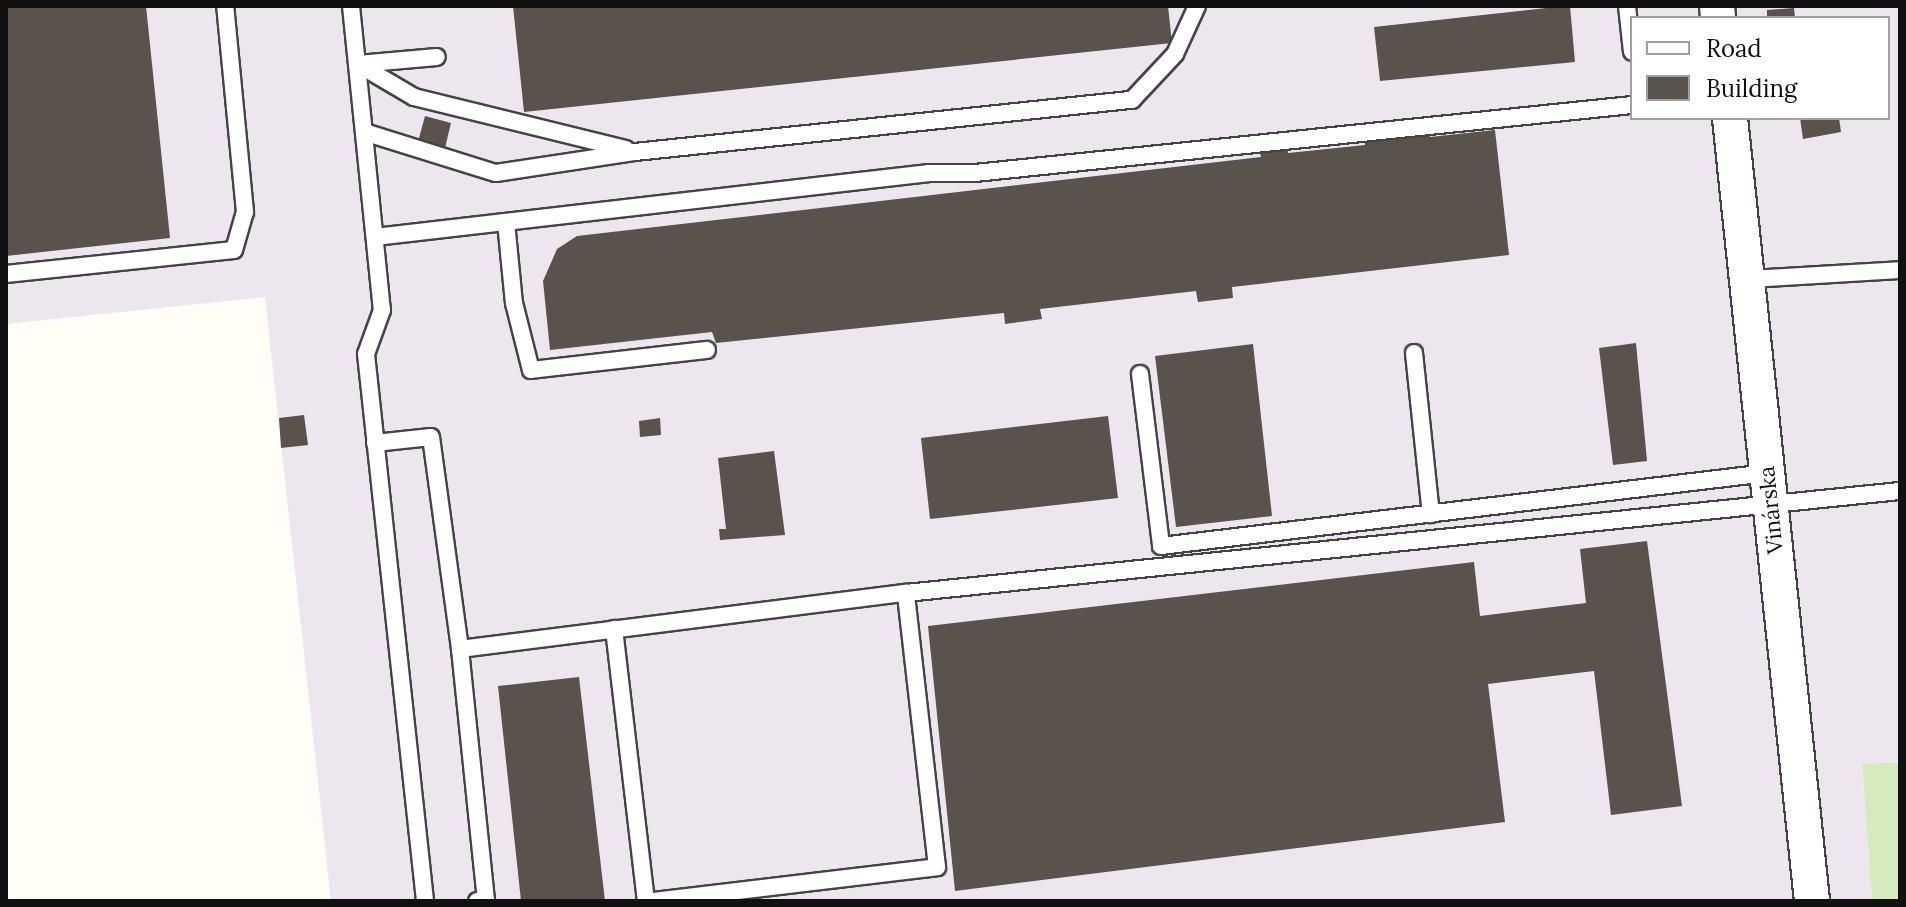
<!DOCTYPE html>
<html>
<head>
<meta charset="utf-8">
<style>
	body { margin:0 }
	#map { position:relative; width:1906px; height:907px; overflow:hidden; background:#fffdf5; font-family:Lora,serif }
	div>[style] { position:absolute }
	.industrial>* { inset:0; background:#eee6ef }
	.green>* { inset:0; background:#d5ebbd }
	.building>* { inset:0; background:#5a524d }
	.roads { filter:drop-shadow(2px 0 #444) drop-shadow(-2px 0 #444) drop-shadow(0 2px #444) drop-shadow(0 -2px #444) }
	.service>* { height:16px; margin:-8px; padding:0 8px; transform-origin:8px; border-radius:8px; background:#fff }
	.minor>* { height:34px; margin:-17px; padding:0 17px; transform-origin:17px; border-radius:17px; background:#fff }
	span { translate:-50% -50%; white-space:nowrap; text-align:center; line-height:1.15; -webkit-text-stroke:8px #fff; paint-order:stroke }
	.street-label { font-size:22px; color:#111 }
	.frame { position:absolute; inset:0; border:8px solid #111; pointer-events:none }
	.legend { position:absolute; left:1630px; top:16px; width:260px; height:104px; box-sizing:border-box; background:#fff; border:2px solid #a0a0a0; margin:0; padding:10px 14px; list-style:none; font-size:24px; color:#111 }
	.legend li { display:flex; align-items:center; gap:16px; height:40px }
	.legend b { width:40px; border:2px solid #a0a0a0 }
</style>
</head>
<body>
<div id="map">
	<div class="industrial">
		<i style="clip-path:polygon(evenodd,6px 6px,1900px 6px,1900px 761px,1862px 765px,1872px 901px,331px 901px,265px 297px,6px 324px,6px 6px,1632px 18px,1888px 18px,1888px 118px,1632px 118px,1632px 18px)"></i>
	</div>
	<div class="green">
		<i style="clip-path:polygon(1900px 762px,1900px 901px,1872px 901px,1862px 764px)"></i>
	</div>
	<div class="building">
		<i style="clip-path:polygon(6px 6px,146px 6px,170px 238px,6px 256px)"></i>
		<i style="clip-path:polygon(513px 6px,1168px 6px,1172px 43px,524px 112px)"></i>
		<i style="clip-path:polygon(1564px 6px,1570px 6px,1575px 62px,1380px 81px,1374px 27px)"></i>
		<i style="clip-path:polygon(1794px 8px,1795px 18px,1767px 18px,1767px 10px)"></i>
		<i style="clip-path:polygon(425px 116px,451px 123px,445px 148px,418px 142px)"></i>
		<i style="clip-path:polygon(1800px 118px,1839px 118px,1841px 132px,1803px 139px)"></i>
		<i style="clip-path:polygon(1429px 127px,1430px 137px,1495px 130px,1509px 255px,1232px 287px,1233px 298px,1198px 302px,1196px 291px,1040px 309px,1042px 319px,1005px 324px,1004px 313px,716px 343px,712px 332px,550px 350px,543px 281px,557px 249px,577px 236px,1261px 157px,1259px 146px,1287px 143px,1288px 153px,1365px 145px,1364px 134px)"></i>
		<i style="clip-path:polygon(1636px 343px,1647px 461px,1613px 465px,1599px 348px)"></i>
		<i style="clip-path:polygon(1253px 344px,1272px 516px,1176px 527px,1155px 356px)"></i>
		<i style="clip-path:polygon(304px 415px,308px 445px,281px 448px,279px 418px)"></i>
		<i style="clip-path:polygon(1108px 416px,1118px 498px,930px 519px,921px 438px)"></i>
		<i style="clip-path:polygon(660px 418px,661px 435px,640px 437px,639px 421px)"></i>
		<i style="clip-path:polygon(774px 451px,785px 535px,720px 540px,719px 529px,726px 529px,718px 458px)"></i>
		<i style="clip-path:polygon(1647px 541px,1682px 806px,1611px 815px,1594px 671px,1488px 684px,1505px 822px,955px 891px,928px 626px,1474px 562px,1480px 616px,1586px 603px,1580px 549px)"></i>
		<i style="clip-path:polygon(579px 677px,605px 901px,521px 901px,498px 686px)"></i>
	</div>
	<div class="roads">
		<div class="service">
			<i style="left:351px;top:6px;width:306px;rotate:84.2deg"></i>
			<i style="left:382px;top:310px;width:47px;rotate:110deg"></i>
			<i style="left:366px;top:354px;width:550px;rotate:83.84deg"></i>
			<i style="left:1627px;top:6px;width:46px;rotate:83.8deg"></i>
			<i style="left:358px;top:64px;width:65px;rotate:30.5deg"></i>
			<i style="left:414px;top:97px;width:218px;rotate:13.8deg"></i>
			<i style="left:358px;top:64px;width:79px;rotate:-5.1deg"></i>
			<i style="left:364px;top:132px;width:138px;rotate:17.3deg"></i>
			<i style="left:496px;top:173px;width:141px;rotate:-8.6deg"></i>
			<i style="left:635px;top:152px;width:500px;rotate:-6deg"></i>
			<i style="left:1132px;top:100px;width:63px;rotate:-46.9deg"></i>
			<i style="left:1175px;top:54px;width:53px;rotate:-65.4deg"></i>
			<i style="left:506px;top:222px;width:81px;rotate:84.4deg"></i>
			<i style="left:514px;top:303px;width:69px;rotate:75.8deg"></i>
			<i style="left:531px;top:370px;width:177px;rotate:-6.5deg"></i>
			<i style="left:375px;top:237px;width:558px;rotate:-6.59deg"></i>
			<i style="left:929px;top:173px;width:46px"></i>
			<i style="left:975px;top:173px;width:661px;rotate:-5.91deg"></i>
			<i style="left:6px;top:274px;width:229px;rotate:-6deg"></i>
			<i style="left:234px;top:250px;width:40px;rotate:-74deg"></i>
			<i style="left:245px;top:212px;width:207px;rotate:-95.5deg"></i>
			<i style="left:1750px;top:279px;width:150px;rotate:-3.4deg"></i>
			<i style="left:1414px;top:353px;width:162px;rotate:84deg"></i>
			<i style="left:1140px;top:374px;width:173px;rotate:83deg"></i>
			<i style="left:1161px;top:546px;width:610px;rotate:-6.87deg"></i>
			<i style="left:375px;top:443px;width:56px;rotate:-6.1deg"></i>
			<i style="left:431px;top:437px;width:214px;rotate:82.2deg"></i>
			<i style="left:460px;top:649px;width:252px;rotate:84.1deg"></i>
			<i style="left:486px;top:900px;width:9px;rotate:174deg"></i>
			<i style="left:614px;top:629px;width:274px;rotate:83.3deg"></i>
			<i style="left:460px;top:649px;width:450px;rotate:-7.2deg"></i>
			<i style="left:906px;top:593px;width:999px;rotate:-5.86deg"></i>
			<i style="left:653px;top:901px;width:286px;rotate:-6.8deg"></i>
			<i style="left:937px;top:867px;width:276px;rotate:-96.5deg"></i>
		</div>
		<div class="minor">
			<i style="left:1717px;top:6px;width:12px;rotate:85deg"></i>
			<i style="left:1730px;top:118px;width:787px;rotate:84.02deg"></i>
		</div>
	</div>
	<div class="street-label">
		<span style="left:1771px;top:510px;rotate:-96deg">Vinárska</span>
	</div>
	<div class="frame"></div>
	<ul class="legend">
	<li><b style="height:10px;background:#fff"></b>Road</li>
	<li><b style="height:22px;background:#5a524d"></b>Building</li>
	</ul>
</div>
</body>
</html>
